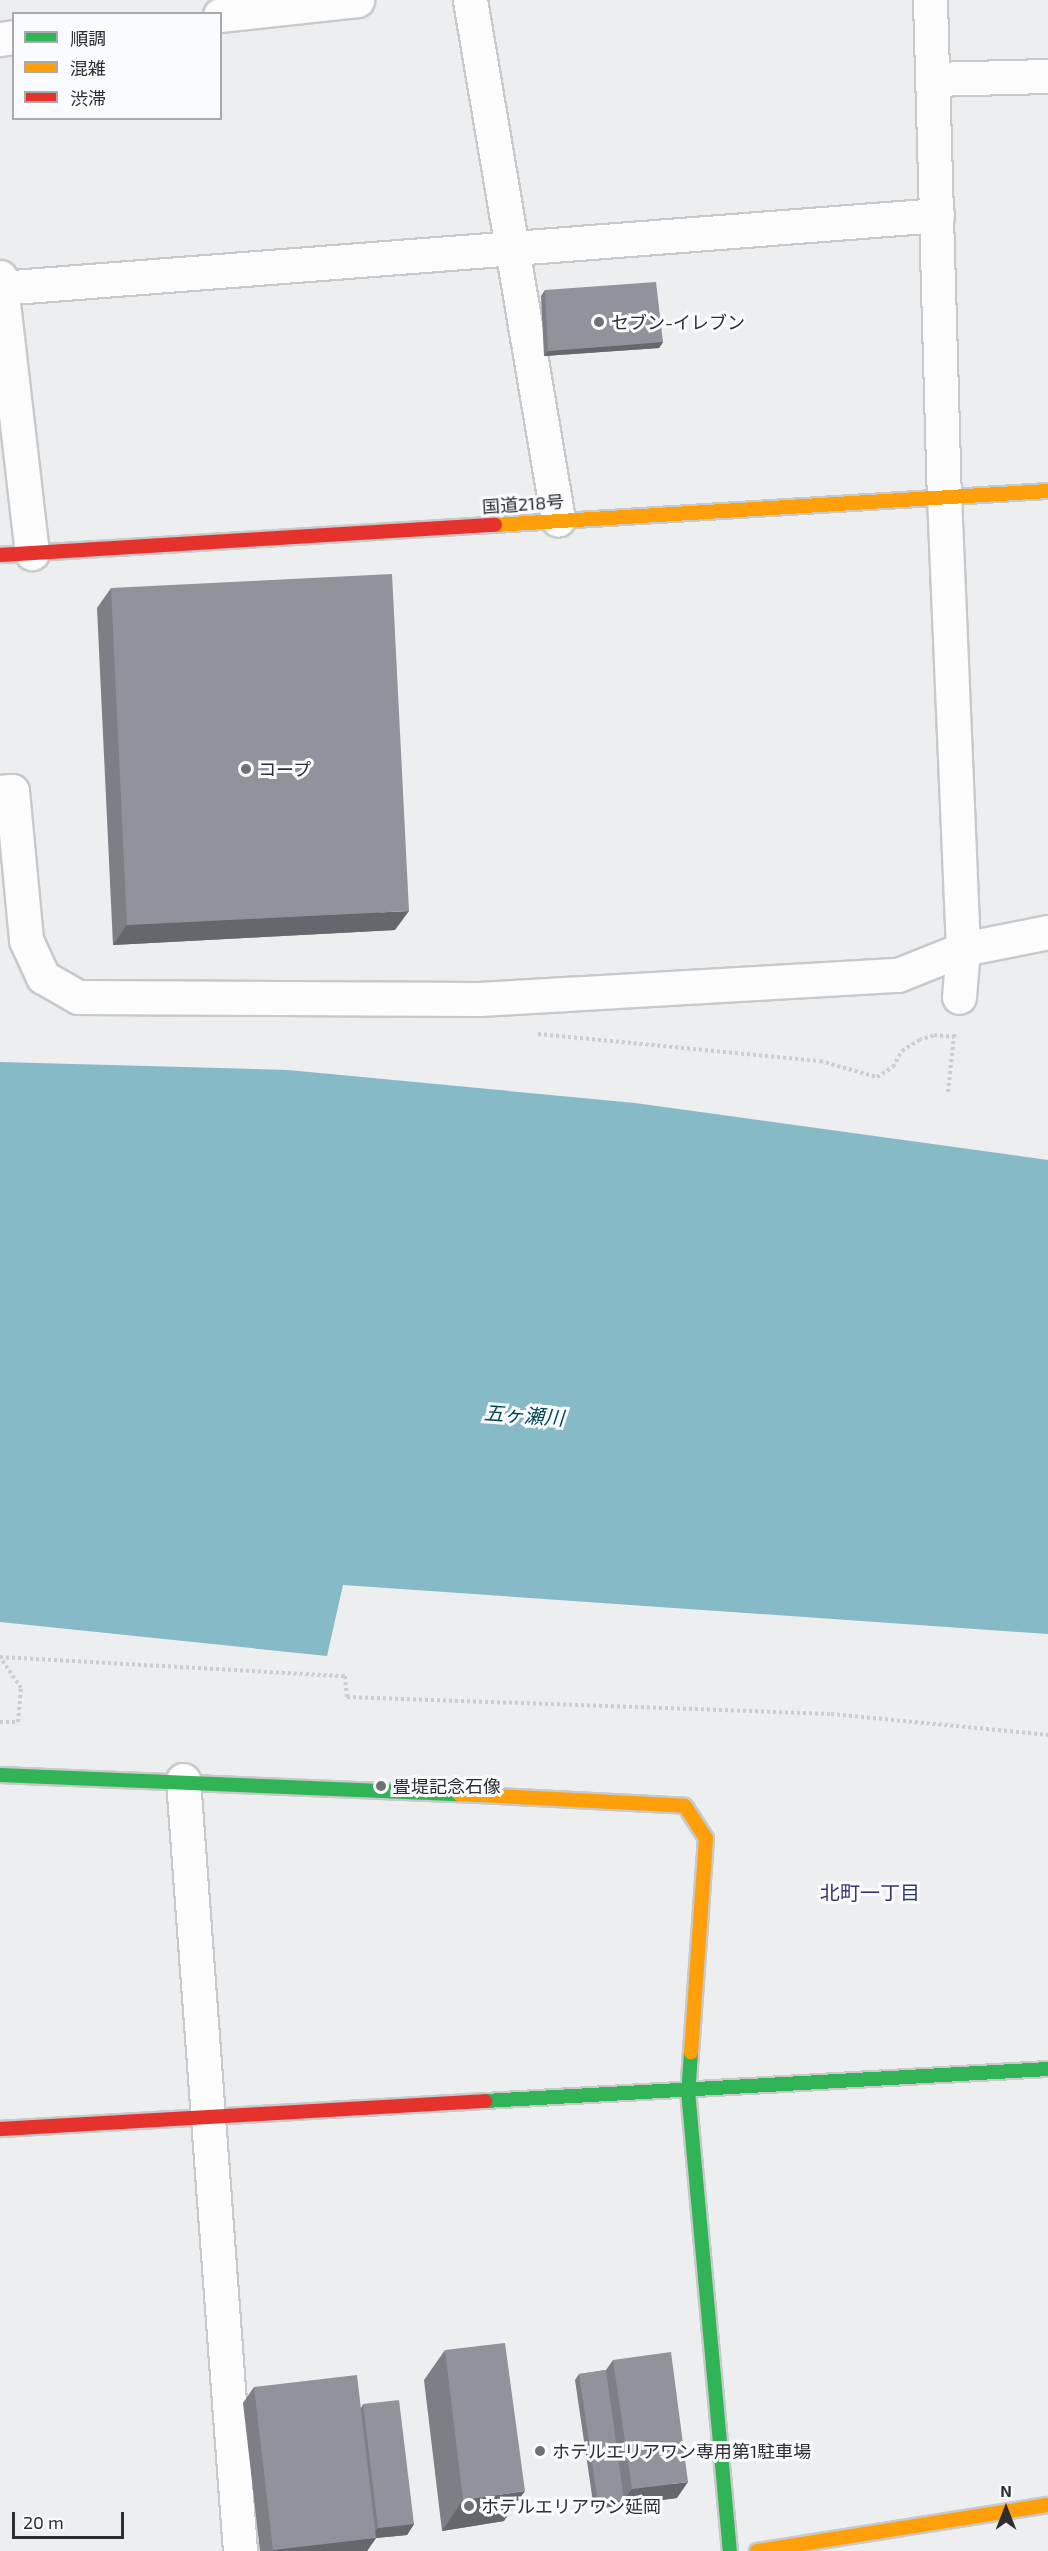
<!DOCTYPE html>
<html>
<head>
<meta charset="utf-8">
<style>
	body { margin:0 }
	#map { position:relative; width:1048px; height:2551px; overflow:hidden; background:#eceef0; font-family:"Exo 2","Noto Sans JP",sans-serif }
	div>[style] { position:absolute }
	.water>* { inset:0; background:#87bac7 }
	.path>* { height:4px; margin-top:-2px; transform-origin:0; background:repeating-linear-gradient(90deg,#cdcdce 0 3px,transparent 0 6px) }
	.roads { filter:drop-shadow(2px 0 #c7c9ca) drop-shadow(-2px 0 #c7c9ca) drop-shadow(0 2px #c7c9ca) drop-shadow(0 -2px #c7c9ca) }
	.street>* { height:33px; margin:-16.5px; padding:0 16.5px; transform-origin:16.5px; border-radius:16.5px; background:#fcfcfd }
	.fast>* { height:14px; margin:-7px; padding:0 7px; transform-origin:7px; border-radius:7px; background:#30b455 }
	.slow>* { height:14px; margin:-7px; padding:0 7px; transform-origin:7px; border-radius:7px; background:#ff9f0a }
	.jam>* { height:14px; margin:-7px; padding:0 7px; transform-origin:7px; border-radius:7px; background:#e5322d }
	.wall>* { inset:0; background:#7d7e86 }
	.shaded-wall>* { inset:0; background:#66666d }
	.building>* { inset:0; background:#91929c }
	.dots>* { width:16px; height:16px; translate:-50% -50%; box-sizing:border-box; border:3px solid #f9fbfe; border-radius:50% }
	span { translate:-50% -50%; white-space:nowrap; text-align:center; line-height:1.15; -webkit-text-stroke:6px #f9fbfe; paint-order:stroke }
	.poi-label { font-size:18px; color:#2e2e30 }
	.left { translate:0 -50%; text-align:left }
	.street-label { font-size:18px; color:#2e2e30 }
	.water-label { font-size:20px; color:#004652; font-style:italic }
	.neighbourhood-label { font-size:20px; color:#323772 }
	.legend { position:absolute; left:12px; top:12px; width:210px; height:108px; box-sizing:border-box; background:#f9fbfe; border:2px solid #a8a9ac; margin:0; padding:8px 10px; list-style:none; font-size:18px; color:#2e2e30 }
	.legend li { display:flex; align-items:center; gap:12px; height:30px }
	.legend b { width:30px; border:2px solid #a8a9ac }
	.north { position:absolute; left:976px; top:2479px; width:60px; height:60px; -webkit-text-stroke:4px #f9fbfe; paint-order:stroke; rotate:0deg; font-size:16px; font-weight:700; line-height:24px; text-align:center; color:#2e2e30 }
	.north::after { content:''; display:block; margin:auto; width:21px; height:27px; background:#2e2e30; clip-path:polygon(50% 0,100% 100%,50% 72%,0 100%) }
	.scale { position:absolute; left:12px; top:2512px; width:112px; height:27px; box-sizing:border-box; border:3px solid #2e2e30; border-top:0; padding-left:8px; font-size:18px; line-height:21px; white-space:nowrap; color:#2e2e30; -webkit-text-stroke:4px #f9fbfe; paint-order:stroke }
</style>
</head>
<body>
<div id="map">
	<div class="water">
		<i style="clip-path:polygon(0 1062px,288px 1070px,635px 1103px,1048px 1160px,1048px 1634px,343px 1585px,327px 1656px,0 1622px)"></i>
	</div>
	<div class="path">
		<i style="left:538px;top:1034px;width:283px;rotate:5.5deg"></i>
		<i style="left:820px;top:1061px;width:59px;rotate:15.7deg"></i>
		<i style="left:877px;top:1077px;width:19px;rotate:-32deg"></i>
		<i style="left:893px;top:1067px;width:18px;rotate:-61deg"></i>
		<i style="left:902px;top:1051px;width:20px;rotate:-33deg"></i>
		<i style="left:919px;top:1040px;width:16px;rotate:-18deg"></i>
		<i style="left:934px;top:1035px;width:20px;rotate:6deg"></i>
		<i style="left:954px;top:1037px;width:6px;rotate:-81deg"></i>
		<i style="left:948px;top:1092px;width:55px;rotate:-83.8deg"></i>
		<i style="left:0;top:1657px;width:346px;rotate:3.2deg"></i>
		<i style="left:345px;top:1676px;width:21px;rotate:85deg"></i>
		<i style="left:347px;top:1697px;width:484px;rotate:2deg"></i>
		<i style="left:831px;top:1714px;width:218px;rotate:5.5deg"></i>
		<i style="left:0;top:1722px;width:18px"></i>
		<i style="left:18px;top:1722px;width:34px;rotate:-85deg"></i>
		<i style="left:21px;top:1688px;width:37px;rotate:-124deg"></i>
	</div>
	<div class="roads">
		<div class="street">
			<i style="left:470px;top:0;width:527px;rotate:80.39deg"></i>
			<i style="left:930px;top:0;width:496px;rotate:88.4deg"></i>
			<i style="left:944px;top:496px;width:453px;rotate:87.6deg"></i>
			<i style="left:963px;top:949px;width:48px;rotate:94.8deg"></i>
			<i style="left:220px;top:15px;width:138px;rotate:-6.2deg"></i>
			<i style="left:0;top:39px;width:14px;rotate:-8deg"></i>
			<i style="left:932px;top:79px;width:116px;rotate:-1.5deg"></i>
			<i style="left:0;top:277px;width:278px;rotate:83.4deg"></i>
			<i style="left:0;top:288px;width:940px;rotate:-4.45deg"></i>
			<i style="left:0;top:792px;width:12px;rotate:-5deg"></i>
			<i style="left:12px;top:791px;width:150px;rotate:84.6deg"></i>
			<i style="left:26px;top:940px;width:41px;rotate:65.3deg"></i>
			<i style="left:43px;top:977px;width:40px;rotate:29.7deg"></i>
			<i style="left:78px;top:997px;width:401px;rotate:0.3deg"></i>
			<i style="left:479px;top:999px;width:420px;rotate:-3.3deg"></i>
			<i style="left:898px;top:975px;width:70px;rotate:-21.8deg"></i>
			<i style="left:963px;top:949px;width:87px;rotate:-11.3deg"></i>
			<i style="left:183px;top:1780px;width:773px;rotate:85.77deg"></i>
		</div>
		<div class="fast">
			<i style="left:0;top:1775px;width:459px;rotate:2.4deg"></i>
			<i style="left:691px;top:2052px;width:39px;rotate:94deg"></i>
			<i style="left:688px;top:2091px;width:462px;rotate:84.8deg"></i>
			<i style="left:485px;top:2101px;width:564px;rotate:-3.25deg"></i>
		</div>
		<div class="slow">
			<i style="left:495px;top:525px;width:554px;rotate:-3.52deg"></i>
			<i style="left:459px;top:1794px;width:226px;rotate:3deg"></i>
			<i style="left:685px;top:1806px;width:38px;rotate:57deg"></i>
			<i style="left:706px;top:1838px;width:215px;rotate:94deg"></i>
			<i style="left:757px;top:2551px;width:295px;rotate:-9deg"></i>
		</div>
		<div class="jam">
			<i style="left:0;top:555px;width:496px;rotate:-3.5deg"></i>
			<i style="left:0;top:2129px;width:486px;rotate:-3.3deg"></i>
		</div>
	</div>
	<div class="wall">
		<i style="clip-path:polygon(545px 290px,663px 342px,659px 348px,544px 356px,541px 296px)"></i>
		<i style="clip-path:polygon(111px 588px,395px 930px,113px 945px,97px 608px)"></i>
		<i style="clip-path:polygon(445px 2350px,504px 2521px,442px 2531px,424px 2380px)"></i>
		<i style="clip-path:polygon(613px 2360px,677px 2498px,594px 2509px,575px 2380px,579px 2374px,606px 2370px)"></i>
		<i style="clip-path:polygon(254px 2387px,361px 2408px,363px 2404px,414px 2524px,407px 2535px,376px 2538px,367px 2551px,260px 2551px,243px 2403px)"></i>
	</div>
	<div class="shaded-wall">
		<i style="clip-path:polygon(663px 342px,659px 348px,544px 356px,548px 351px)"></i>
		<i style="clip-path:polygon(409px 911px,395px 930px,113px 945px,127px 925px)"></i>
		<i style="clip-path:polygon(688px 2482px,677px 2498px,594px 2509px,598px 2503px,624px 2500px,632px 2489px)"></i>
		<i style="clip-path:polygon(525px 2491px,504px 2521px,442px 2531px,463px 2500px)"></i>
		<i style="clip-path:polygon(414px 2524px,407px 2535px,376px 2538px,367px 2551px,273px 2551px,273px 2550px,370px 2538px,378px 2528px)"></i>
	</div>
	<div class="building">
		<i style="clip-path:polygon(656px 282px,663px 342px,548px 351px,545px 290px)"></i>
		<i style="clip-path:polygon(392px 574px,409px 911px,127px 925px,111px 588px)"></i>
		<i style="clip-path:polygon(505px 2343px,525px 2491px,463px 2500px,445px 2350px)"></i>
		<i style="clip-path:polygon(671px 2352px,688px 2482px,632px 2489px,613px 2360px)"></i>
		<i style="clip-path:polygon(606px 2370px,624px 2500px,598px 2503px,579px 2374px)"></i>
		<i style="clip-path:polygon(357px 2375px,376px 2538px,273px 2550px,254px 2387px)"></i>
		<i style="clip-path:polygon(399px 2400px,414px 2524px,378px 2528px,363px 2404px)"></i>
	</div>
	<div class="dots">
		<i style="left:599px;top:322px;background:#707173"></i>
		<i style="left:246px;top:769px;background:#707173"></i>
		<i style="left:381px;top:1786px;background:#707173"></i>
		<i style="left:540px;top:2451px;background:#707173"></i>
		<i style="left:469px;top:2506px;background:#707173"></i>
	</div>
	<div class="poi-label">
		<span class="left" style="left:611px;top:322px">セブン-イレブン</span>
		<span class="left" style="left:258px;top:769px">コープ</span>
		<span class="left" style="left:393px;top:1786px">畳堤記念石像</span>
		<span class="left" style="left:552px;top:2451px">ホテルエリアワン専用第1駐車場</span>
		<span class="left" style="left:481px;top:2506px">ホテルエリアワン延岡</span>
	</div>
	<div class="street-label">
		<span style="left:523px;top:504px;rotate:-4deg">国道218号</span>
	</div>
	<div class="water-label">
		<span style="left:524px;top:1415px;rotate:4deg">五ヶ瀬川</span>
	</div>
	<div class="neighbourhood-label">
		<span style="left:870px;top:1892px">北町一丁目</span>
	</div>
	<ul class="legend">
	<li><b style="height:8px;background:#30b455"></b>順調</li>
	<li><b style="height:8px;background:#ff9f0a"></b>混雑</li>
	<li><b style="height:8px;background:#e5322d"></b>渋滞</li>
	</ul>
	<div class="north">N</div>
	<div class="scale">20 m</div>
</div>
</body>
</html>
